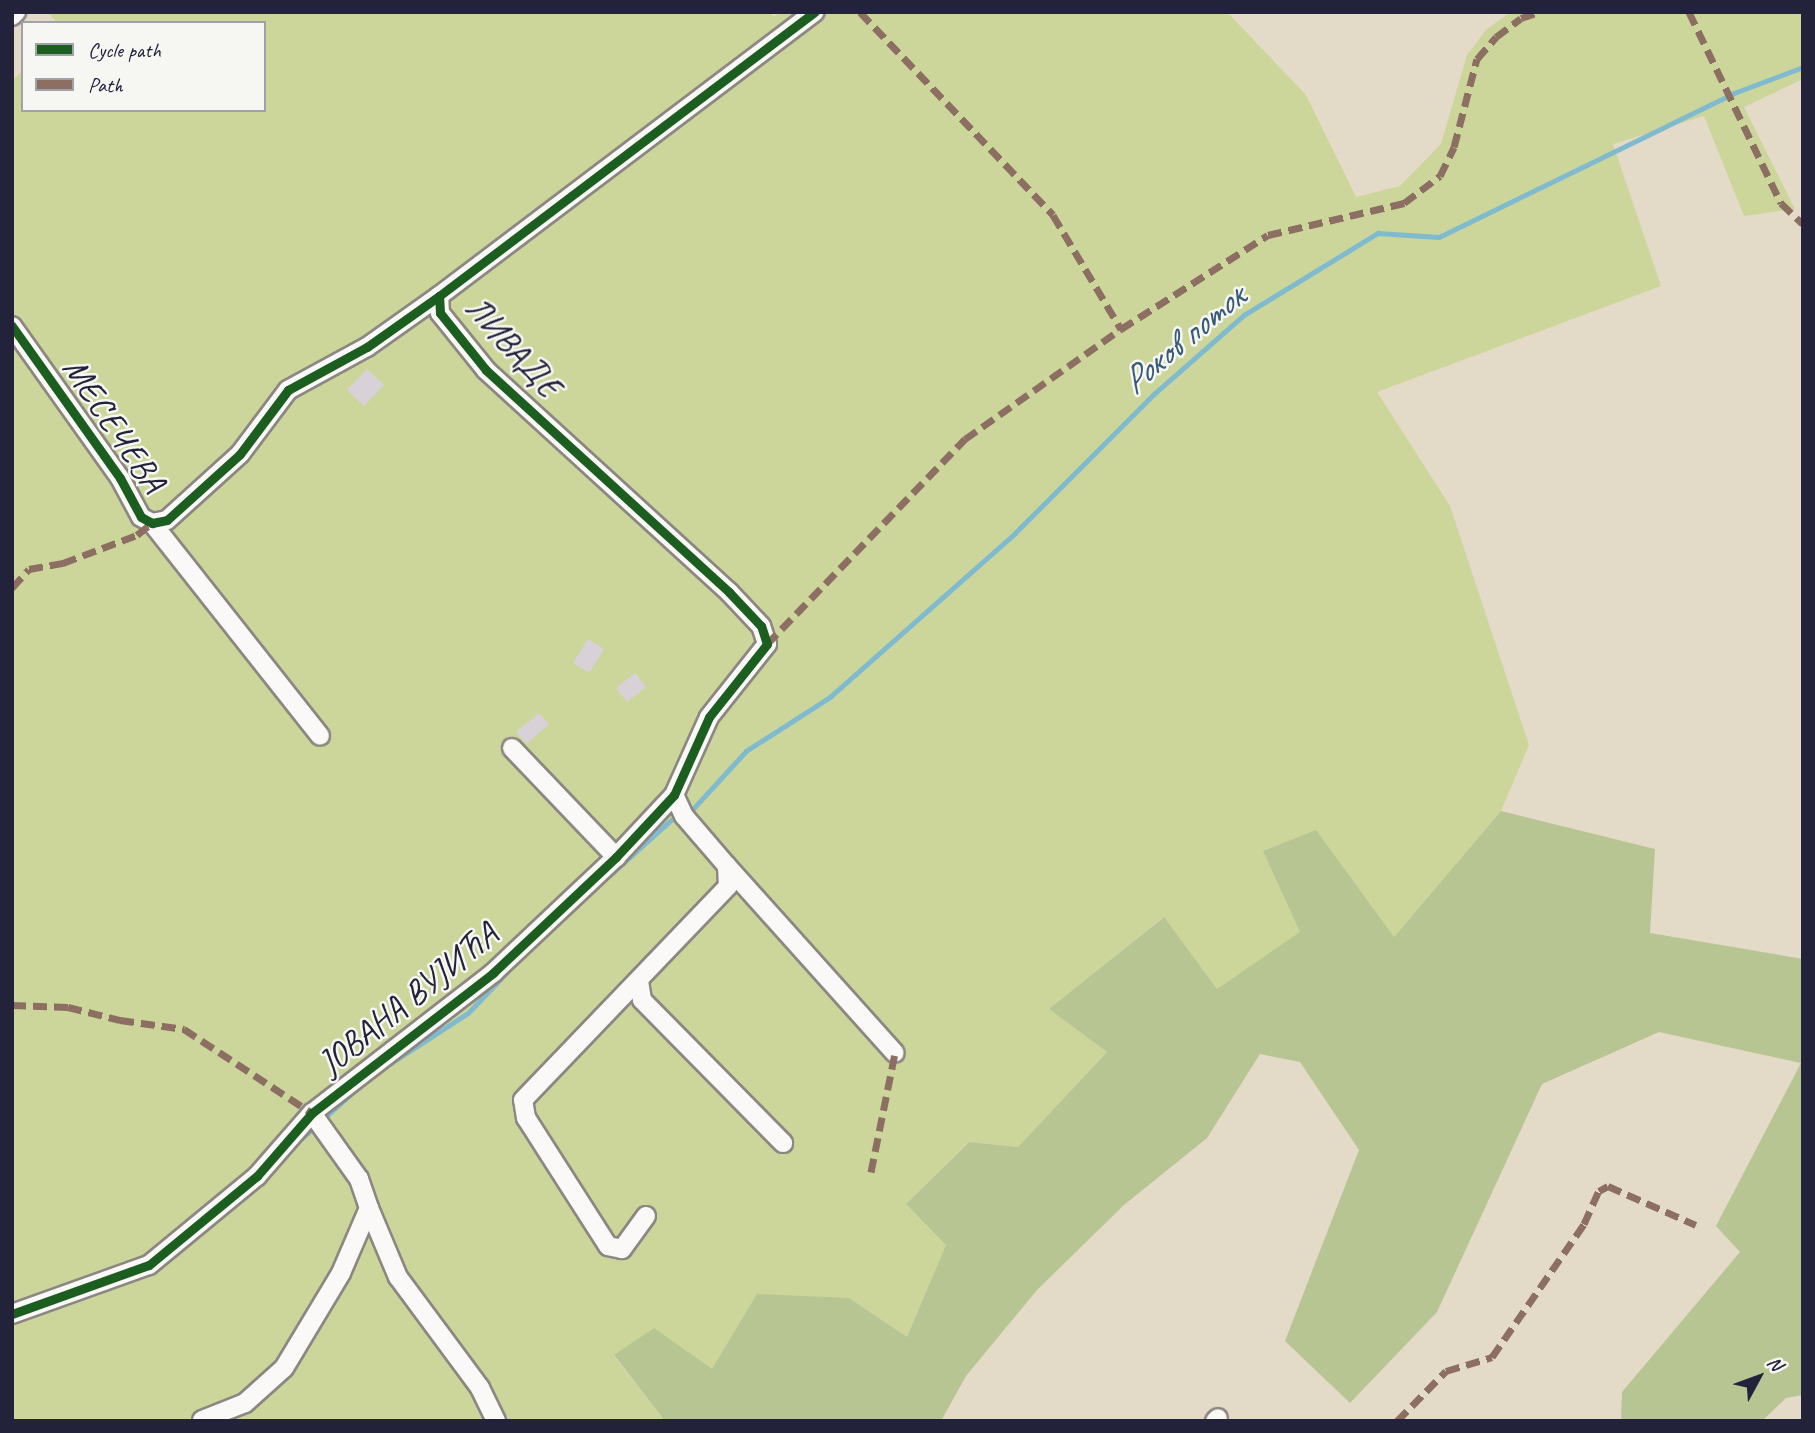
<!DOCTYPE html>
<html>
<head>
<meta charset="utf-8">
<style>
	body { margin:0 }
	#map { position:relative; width:1815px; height:1433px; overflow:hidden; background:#e4dac8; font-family:Caveat,sans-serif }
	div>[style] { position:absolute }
	.green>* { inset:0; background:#ccd69b }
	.forest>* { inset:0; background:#b7c593 }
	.stream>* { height:4.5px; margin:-2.25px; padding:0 2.25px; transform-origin:2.25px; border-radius:2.25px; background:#80bacf }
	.building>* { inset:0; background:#d8d1d7 }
	.roads { filter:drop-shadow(2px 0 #8c8782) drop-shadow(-2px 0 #8c8782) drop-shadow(0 2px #8c8782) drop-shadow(0 -2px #8c8782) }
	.street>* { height:18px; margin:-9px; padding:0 9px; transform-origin:9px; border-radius:9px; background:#fbf9f7 }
	.quiet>* { height:7px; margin-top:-3.5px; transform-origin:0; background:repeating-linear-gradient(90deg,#8d6e63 0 14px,transparent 0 21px) }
	.cycleway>* { height:9px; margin:-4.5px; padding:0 4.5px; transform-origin:4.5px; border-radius:4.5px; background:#1b5e20 }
	span { translate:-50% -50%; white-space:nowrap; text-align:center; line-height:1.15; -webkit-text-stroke:5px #f6f6f2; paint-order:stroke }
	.street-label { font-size:35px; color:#22223b }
	.water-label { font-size:37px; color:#365a77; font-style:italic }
	.frame { position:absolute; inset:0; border:14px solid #22223b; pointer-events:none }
	.legend { position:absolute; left:21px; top:21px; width:245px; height:91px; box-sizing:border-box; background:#f6f6f2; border:2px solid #a1a1a9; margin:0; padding:9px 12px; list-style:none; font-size:21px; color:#22223b }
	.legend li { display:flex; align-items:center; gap:14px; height:35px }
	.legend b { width:35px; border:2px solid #a1a1a9 }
	.north { position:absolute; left:1724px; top:1342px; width:70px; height:70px; -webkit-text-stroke:5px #f6f6f2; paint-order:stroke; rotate:49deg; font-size:19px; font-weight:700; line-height:28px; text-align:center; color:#22223b }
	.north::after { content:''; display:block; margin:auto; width:24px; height:32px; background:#22223b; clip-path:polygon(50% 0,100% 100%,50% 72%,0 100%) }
</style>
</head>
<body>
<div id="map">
	<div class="green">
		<i style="clip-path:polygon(47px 12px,770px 12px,774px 17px,780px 12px,1227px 12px,1306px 95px,1356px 197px,1400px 186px,1441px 144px,1467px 55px,1486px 30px,1510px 12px,1803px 12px,1803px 79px,1744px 107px,1795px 209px,1744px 216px,1704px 116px,1613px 144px,1661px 286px,1377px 392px,1450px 506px,1529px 745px,1501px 811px,1394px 937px,1263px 851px,1301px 932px,1217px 989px,1163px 917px,1050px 1009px,1107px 1052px,1018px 1147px,968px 1142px,906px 1204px,947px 1245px,907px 1337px,849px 1298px,712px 1369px,614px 1356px,665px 1421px,12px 1421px,12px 81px,23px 70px,23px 110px,264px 110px,264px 23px,58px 23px)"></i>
	</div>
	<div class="forest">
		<i style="clip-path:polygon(1501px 811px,1655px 849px,1650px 933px,1803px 959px,1803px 1395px,1786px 1398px,1762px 1421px,1621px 1421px,1622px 1392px,1740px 1252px,1716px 1226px,1801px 1063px,1659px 1032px,1542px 1084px,1437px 1312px,1350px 1403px,1285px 1341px,1359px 1150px,1300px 1062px,1260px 1054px,1207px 1138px,1124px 1205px,1037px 1290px,966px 1376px,941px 1421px,665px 1421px,614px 1355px,654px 1328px,712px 1369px,757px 1294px,849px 1298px,907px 1337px,946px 1245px,906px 1204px,969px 1142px,1018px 1147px,1107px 1052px,1049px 1009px,1164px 917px,1217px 989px,1300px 932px,1263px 851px,1316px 830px,1394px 937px)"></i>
	</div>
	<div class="stream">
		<i style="left:692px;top:810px;width:80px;rotate:-47.5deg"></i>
		<i style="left:746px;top:751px;width:100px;rotate:-32.7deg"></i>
		<i style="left:830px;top:697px;width:246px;rotate:-41.5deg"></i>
		<i style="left:1014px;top:534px;width:198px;rotate:-45deg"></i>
		<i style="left:1154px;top:394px;width:120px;rotate:-41.3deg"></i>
		<i style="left:1244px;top:315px;width:157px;rotate:-31.5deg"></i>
		<i style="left:1378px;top:233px;width:61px;rotate:3.8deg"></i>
		<i style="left:1439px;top:237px;width:328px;rotate:-26deg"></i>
		<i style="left:1734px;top:93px;width:74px;rotate:-20.6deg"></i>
		<i style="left:610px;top:875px;width:82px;rotate:-42deg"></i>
		<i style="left:388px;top:1065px;width:95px;rotate:-33deg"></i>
		<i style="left:468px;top:1013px;width:57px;rotate:-46.4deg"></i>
		<i style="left:323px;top:1119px;width:48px;rotate:-41.6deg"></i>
		<i style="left:297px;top:1142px;width:26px;rotate:-40deg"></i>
		<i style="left:152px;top:1272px;width:46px;rotate:-37.9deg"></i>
	</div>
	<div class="building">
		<i style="clip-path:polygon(367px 369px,384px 385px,364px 406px,347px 390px)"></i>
		<i style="clip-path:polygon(588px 639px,604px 649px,589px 673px,573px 663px)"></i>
		<i style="clip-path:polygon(635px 673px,646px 687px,627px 702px,616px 688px)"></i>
		<i style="clip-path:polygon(539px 713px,549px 724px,527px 744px,516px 732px)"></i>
	</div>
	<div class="roads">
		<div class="street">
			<i style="left:12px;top:16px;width:6px;rotate:-45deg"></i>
			<i style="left:12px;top:326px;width:186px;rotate:54.6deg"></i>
			<i style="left:120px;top:478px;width:44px;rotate:61.7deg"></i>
			<i style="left:141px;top:517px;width:13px;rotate:29deg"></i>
			<i style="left:152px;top:523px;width:15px;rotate:-11deg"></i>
			<i style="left:167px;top:520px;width:98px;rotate:-42.1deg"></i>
			<i style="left:240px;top:454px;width:80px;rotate:-53.1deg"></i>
			<i style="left:288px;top:390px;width:90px;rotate:-28.6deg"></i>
			<i style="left:367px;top:347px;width:88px;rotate:-35.3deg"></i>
			<i style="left:152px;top:523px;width:271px;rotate:51.7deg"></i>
			<i style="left:512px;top:748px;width:151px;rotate:46.3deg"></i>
			<i style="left:727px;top:866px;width:251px;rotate:48.1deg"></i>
			<i style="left:639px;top:981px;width:19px;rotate:81deg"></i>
			<i style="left:642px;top:1000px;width:201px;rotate:45.4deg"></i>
			<i style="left:369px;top:1208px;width:75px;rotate:67.2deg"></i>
			<i style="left:398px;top:1277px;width:138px;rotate:53.5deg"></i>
			<i style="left:480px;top:1388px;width:37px;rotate:64deg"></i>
			<i style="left:646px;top:1216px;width:41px;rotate:126deg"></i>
			<i style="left:622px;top:1249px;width:14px;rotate:-168deg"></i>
			<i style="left:608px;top:1246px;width:152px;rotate:-122.6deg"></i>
			<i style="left:526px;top:1118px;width:18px;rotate:-99deg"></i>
			<i style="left:523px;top:1100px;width:296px;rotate:-46.2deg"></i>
			<i style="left:728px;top:886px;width:20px;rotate:-93deg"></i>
			<i style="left:727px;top:866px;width:66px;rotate:-130.7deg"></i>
			<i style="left:684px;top:816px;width:23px;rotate:-115deg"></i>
			<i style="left:12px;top:1314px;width:145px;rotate:-19.7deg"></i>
			<i style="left:149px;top:1265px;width:140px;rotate:-39.5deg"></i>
			<i style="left:257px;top:1176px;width:84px;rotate:-48.9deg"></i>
			<i style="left:312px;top:1113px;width:229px;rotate:-37.7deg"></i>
			<i style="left:493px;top:973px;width:169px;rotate:-43.3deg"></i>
			<i style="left:616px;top:857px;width:85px;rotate:-46.9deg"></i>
			<i style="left:674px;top:795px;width:85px;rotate:-65.8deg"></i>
			<i style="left:709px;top:717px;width:93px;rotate:-51.5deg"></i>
			<i style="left:767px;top:644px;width:19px;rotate:-108deg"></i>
			<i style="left:761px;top:626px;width:47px;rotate:-133.3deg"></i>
			<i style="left:729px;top:592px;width:329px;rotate:-137.6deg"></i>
			<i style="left:486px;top:370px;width:73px;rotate:-128.9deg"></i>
			<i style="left:440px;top:313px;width:17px;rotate:-93deg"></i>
			<i style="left:439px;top:296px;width:471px;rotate:-37.1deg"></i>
			<i style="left:202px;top:1420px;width:46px;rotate:-21.6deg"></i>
			<i style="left:245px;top:1403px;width:52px;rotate:-41.9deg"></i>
			<i style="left:284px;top:1368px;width:111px;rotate:-59deg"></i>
			<i style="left:341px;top:1273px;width:71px;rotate:-66.7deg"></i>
			<i style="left:369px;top:1208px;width:31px;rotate:-109deg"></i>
			<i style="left:359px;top:1179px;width:81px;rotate:-125.5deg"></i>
			<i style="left:1215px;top:1421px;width:4px;rotate:-45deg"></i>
		</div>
	</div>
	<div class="quiet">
		<i style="left:860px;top:12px;width:280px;rotate:46.4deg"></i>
		<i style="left:1053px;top:215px;width:133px;rotate:59.2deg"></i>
		<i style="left:1689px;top:12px;width:212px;rotate:64.3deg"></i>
		<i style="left:1781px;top:203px;width:30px;rotate:44deg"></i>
		<i style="left:12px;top:588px;width:25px;rotate:-48deg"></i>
		<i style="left:29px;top:569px;width:35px;rotate:-10deg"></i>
		<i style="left:63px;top:563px;width:79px;rotate:-20.7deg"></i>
		<i style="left:137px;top:535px;width:19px;rotate:-39deg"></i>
		<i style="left:767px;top:644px;width:285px;rotate:-46deg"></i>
		<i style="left:965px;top:439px;width:191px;rotate:-35.2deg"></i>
		<i style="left:1121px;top:329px;width:174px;rotate:-32.6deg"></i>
		<i style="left:1268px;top:235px;width:140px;rotate:-13.2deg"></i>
		<i style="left:1404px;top:203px;width:45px;rotate:-36.9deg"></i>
		<i style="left:1440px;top:176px;width:32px;rotate:-64deg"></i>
		<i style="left:1454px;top:147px;width:91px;rotate:-75.4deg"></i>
		<i style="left:1477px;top:59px;width:29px;rotate:-49deg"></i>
		<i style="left:1496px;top:37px;width:31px;rotate:-37deg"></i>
		<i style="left:1521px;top:18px;width:19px;rotate:-18deg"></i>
		<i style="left:12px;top:1005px;width:56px;rotate:2deg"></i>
		<i style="left:68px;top:1007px;width:54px;rotate:14deg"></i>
		<i style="left:120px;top:1020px;width:65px;rotate:8deg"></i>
		<i style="left:184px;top:1029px;width:153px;rotate:33.3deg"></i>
		<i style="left:871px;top:1172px;width:121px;rotate:-78.6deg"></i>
		<i style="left:1397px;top:1421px;width:70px;rotate:-45.6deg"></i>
		<i style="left:1446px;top:1371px;width:48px;rotate:-16.9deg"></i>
		<i style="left:1492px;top:1357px;width:162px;rotate:-55.3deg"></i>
		<i style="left:1584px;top:1224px;width:36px;rotate:-66deg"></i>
		<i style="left:1599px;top:1191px;width:10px;rotate:-29deg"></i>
		<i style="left:1608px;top:1186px;width:96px;rotate:23.9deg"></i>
	</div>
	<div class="cycleway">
		<i style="left:12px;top:326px;width:186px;rotate:54.6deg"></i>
		<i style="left:120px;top:478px;width:44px;rotate:61.7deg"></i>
		<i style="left:141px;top:517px;width:13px;rotate:29deg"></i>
		<i style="left:152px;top:523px;width:15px;rotate:-11deg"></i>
		<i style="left:167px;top:520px;width:98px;rotate:-42.1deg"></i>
		<i style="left:240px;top:454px;width:80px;rotate:-53.1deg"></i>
		<i style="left:288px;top:390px;width:90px;rotate:-28.6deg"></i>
		<i style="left:367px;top:347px;width:88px;rotate:-35.3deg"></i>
		<i style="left:12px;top:1314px;width:145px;rotate:-19.7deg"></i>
		<i style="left:149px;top:1265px;width:140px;rotate:-39.5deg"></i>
		<i style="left:257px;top:1176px;width:84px;rotate:-48.9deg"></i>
		<i style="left:312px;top:1113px;width:229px;rotate:-37.7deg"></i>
		<i style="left:493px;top:973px;width:169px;rotate:-43.3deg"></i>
		<i style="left:616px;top:857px;width:85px;rotate:-46.9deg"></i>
		<i style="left:674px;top:795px;width:85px;rotate:-65.8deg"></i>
		<i style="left:709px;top:717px;width:93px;rotate:-51.5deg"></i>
		<i style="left:767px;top:644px;width:19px;rotate:-108deg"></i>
		<i style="left:761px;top:626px;width:47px;rotate:-133.3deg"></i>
		<i style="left:729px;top:592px;width:329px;rotate:-137.6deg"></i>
		<i style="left:486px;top:370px;width:73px;rotate:-128.9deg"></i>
		<i style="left:440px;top:313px;width:17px;rotate:-93deg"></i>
		<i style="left:439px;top:296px;width:471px;rotate:-37.1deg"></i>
	</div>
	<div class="street-label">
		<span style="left:513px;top:347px;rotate:48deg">ЛИВАДЕ</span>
		<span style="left:114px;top:425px;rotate:56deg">МЕСЕЧЕВА</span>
		<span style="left:408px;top:999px;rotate:-39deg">ЈОВАНА ВУЈИЋА</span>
	</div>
	<div class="water-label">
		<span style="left:1183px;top:339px;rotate:-40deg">Роков поток</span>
	</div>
	<div class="frame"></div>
	<ul class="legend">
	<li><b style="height:9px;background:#1b5e20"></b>Cycle path</li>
	<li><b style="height:9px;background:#8d6e63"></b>Path</li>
	</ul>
	<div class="north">N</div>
</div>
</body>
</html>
